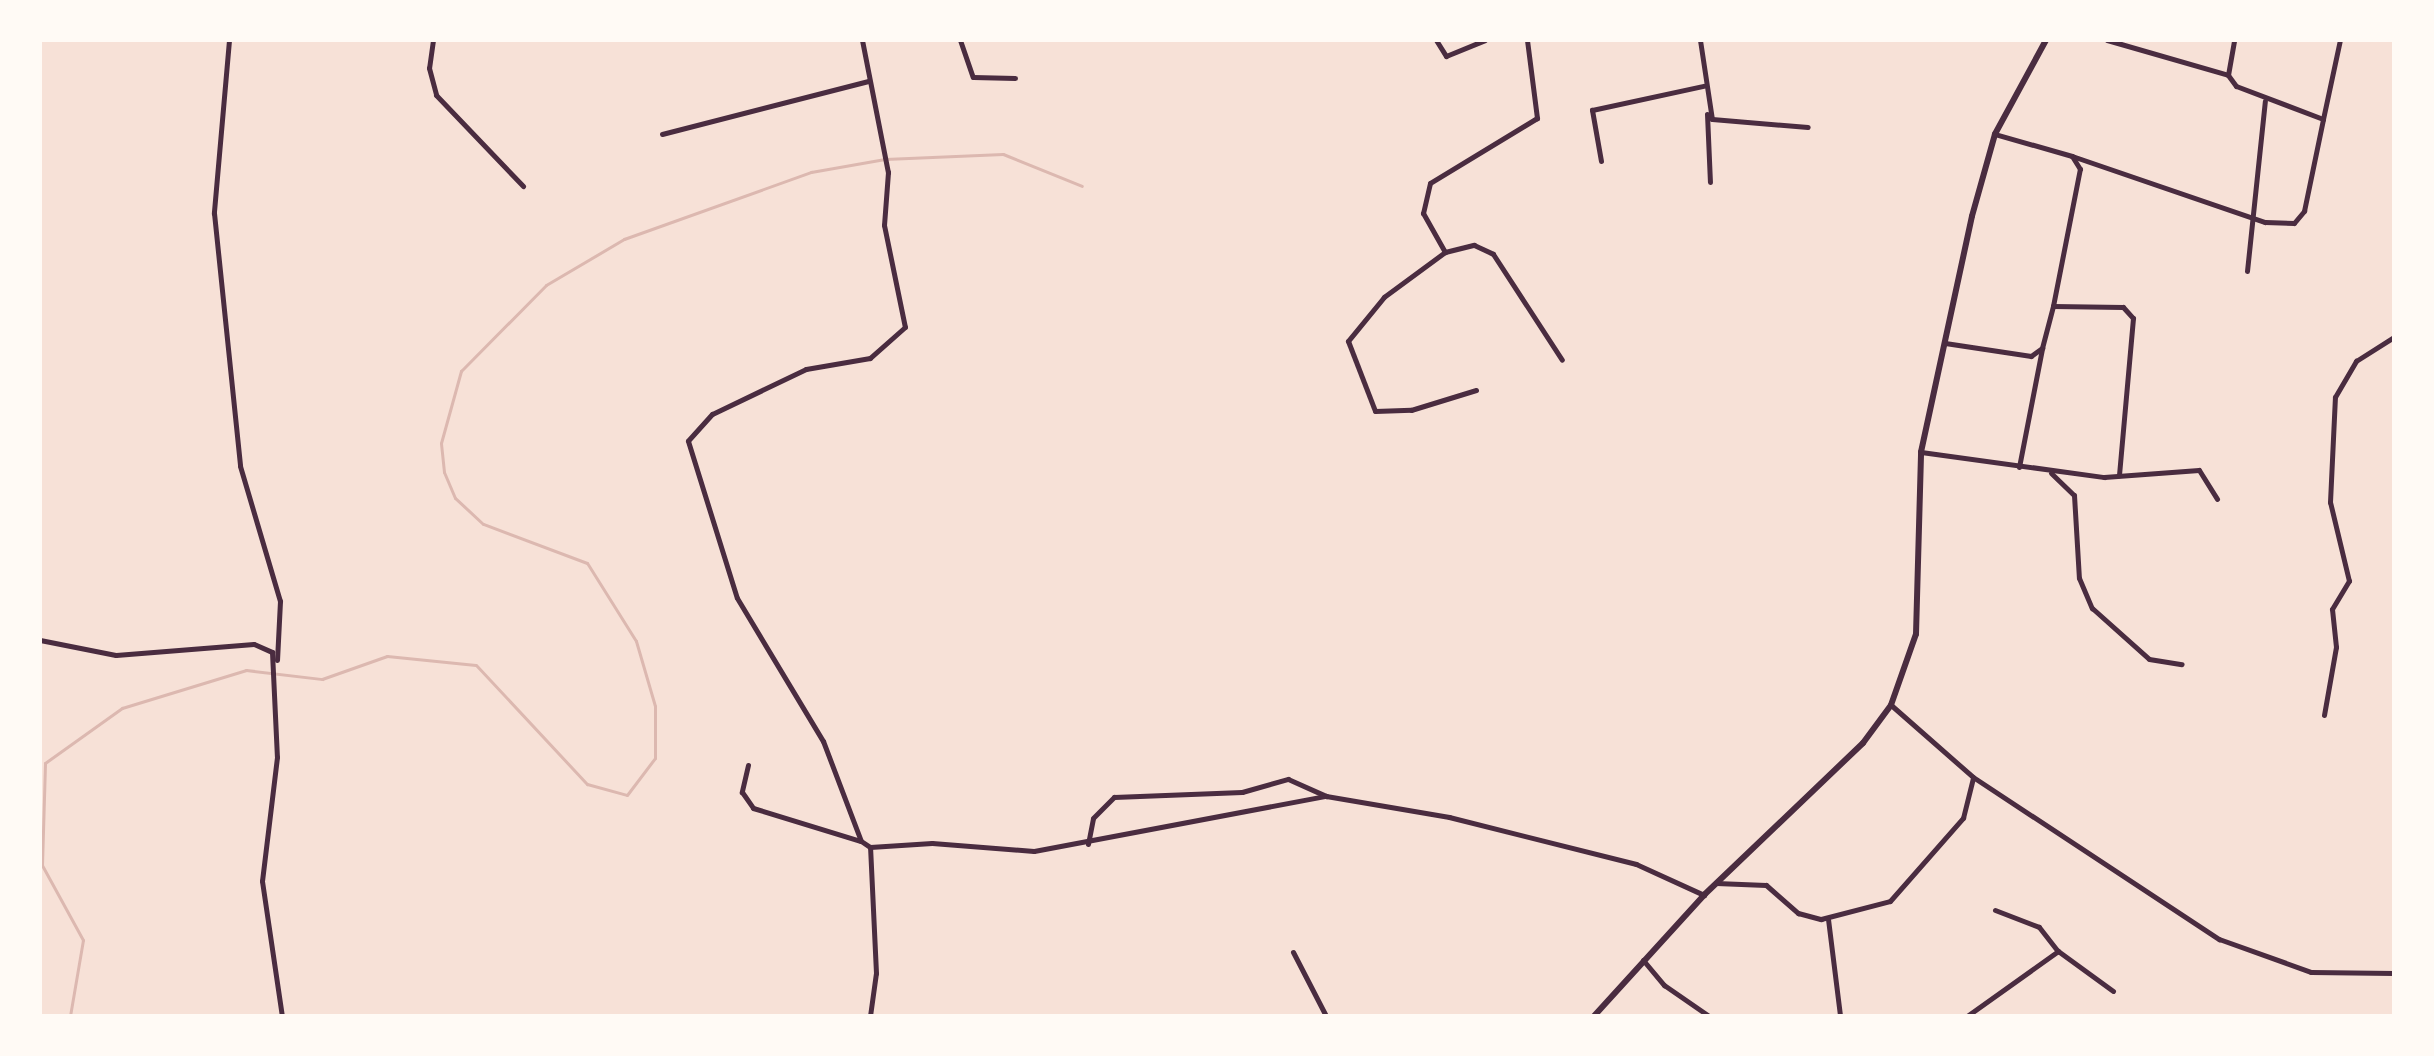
<!DOCTYPE html>
<html>
<head>
<meta charset="utf-8">
<style>
	body { margin:0 }
	#map { position:relative; width:2434px; height:1056px; overflow:hidden; background:#f7e1d7; font-family:"Alegreya Sans",sans-serif }
	div>[style] { position:absolute }
	.stream>* { height:3px; margin:-1.5px; padding:0 1.5px; transform-origin:1.5px; border-radius:1.5px; background:#dcb8b0 }
	.minor>* { height:5px; margin:-2.5px; padding:0 2.5px; transform-origin:2.5px; border-radius:2.5px; background:#4a2c40 }
	.tertiary>* { height:6px; margin:-3px; padding:0 3px; transform-origin:3px; border-radius:3px; background:#4a2c40 }
	span { translate:-50% -50%; white-space:nowrap; text-align:center; line-height:1.15; -webkit-text-stroke:7px #fffaf5; paint-order:stroke }
	.frame { position:absolute; inset:0; border:42px solid #fffaf5; pointer-events:none }
</style>
</head>
<body>
<div id="map">
	<div class="stream">
		<i style="left:70px;top:1016px;width:77px;rotate:-80.3deg"></i>
		<i style="left:83px;top:940px;width:85px;rotate:-118.7deg"></i>
		<i style="left:42px;top:865px;width:102px;rotate:-88.3deg"></i>
		<i style="left:45px;top:763px;width:95px;rotate:-35.5deg"></i>
		<i style="left:122px;top:708px;width:130px;rotate:-17deg"></i>
		<i style="left:246px;top:670px;width:77px;rotate:6.8deg"></i>
		<i style="left:322px;top:679px;width:69px;rotate:-19.5deg"></i>
		<i style="left:387px;top:656px;width:89px;rotate:5.8deg"></i>
		<i style="left:476px;top:665px;width:163px;rotate:47deg"></i>
		<i style="left:587px;top:784px;width:41px;rotate:15.4deg"></i>
		<i style="left:627px;top:795px;width:46px;rotate:-52.9deg"></i>
		<i style="left:655px;top:758px;width:52px;rotate:-90deg"></i>
		<i style="left:655px;top:706px;width:68px;rotate:-106.3deg"></i>
		<i style="left:636px;top:641px;width:92px;rotate:-122.1deg"></i>
		<i style="left:587px;top:563px;width:111px;rotate:-159.4deg"></i>
		<i style="left:483px;top:524px;width:38px;rotate:-137deg"></i>
		<i style="left:455px;top:498px;width:28px;rotate:-113deg"></i>
		<i style="left:444px;top:472px;width:29px;rotate:-96deg"></i>
		<i style="left:441px;top:443px;width:75px;rotate:-74.5deg"></i>
		<i style="left:461px;top:371px;width:121px;rotate:-45.3deg"></i>
		<i style="left:546px;top:285px;width:91px;rotate:-30.5deg"></i>
		<i style="left:624px;top:239px;width:199px;rotate:-19.7deg"></i>
		<i style="left:811px;top:172px;width:75px;rotate:-10deg"></i>
		<i style="left:885px;top:159px;width:118px;rotate:-2.4deg"></i>
		<i style="left:1003px;top:154px;width:85px;rotate:22.1deg"></i>
	</div>
	<div class="minor">
		<i style="left:229px;top:40px;width:174px;rotate:95deg"></i>
		<i style="left:214px;top:213px;width:254px;rotate:84.1deg"></i>
		<i style="left:240px;top:466px;width:141px;rotate:73.5deg"></i>
		<i style="left:280px;top:601px;width:59px;rotate:92.9deg"></i>
		<i style="left:433px;top:40px;width:28px;rotate:98deg"></i>
		<i style="left:429px;top:68px;width:28px;rotate:75deg"></i>
		<i style="left:436px;top:95px;width:126px;rotate:46.3deg"></i>
		<i style="left:862px;top:40px;width:135px;rotate:78.9deg"></i>
		<i style="left:888px;top:172px;width:53px;rotate:94.3deg"></i>
		<i style="left:884px;top:225px;width:104px;rotate:78.4deg"></i>
		<i style="left:905px;top:327px;width:47px;rotate:138.5deg"></i>
		<i style="left:870px;top:358px;width:65px;rotate:170.2deg"></i>
		<i style="left:806px;top:369px;width:104px;rotate:154.4deg"></i>
		<i style="left:712px;top:414px;width:36px;rotate:132deg"></i>
		<i style="left:688px;top:441px;width:164px;rotate:72.7deg"></i>
		<i style="left:737px;top:598px;width:167px;rotate:59deg"></i>
		<i style="left:823px;top:741px;width:107px;rotate:69.2deg"></i>
		<i style="left:861px;top:841px;width:11px;rotate:34deg"></i>
		<i style="left:960px;top:40px;width:39px;rotate:71deg"></i>
		<i style="left:973px;top:77px;width:42px;rotate:1.4deg"></i>
		<i style="left:1436px;top:40px;width:19px;rotate:58deg"></i>
		<i style="left:1446px;top:56px;width:42px;rotate:-22.3deg"></i>
		<i style="left:1527px;top:40px;width:79px;rotate:82.7deg"></i>
		<i style="left:1537px;top:118px;width:125px;rotate:148.7deg"></i>
		<i style="left:1430px;top:183px;width:31px;rotate:103deg"></i>
		<i style="left:1423px;top:213px;width:45px;rotate:60.6deg"></i>
		<i style="left:1445px;top:252px;width:30px;rotate:-14deg"></i>
		<i style="left:1474px;top:245px;width:21px;rotate:25deg"></i>
		<i style="left:1493px;top:254px;width:126px;rotate:56.9deg"></i>
		<i style="left:1700px;top:40px;width:80px;rotate:81.4deg"></i>
		<i style="left:1712px;top:119px;width:96px;rotate:4.8deg"></i>
		<i style="left:2107px;top:40px;width:126px;rotate:16.1deg"></i>
		<i style="left:1707px;top:114px;width:68px;rotate:87.5deg"></i>
		<i style="left:2323px;top:119px;width:81px;rotate:-77.9deg"></i>
		<i style="left:662px;top:134px;width:213px;rotate:-14.4deg"></i>
		<i style="left:2072px;top:156px;width:204px;rotate:18.9deg"></i>
		<i style="left:2265px;top:222px;width:29px;rotate:2deg"></i>
		<i style="left:2294px;top:223px;width:16px;rotate:-50deg"></i>
		<i style="left:2304px;top:211px;width:94px;rotate:-78.3deg"></i>
		<i style="left:2323px;top:119px;width:93px;rotate:-159.2deg"></i>
		<i style="left:2236px;top:86px;width:14px;rotate:-126deg"></i>
		<i style="left:2228px;top:75px;width:36px;rotate:-80deg"></i>
		<i style="left:1601px;top:161px;width:52px;rotate:-100deg"></i>
		<i style="left:1592px;top:110px;width:114px;rotate:-12.2deg"></i>
		<i style="left:1445px;top:252px;width:76px;rotate:143.6deg"></i>
		<i style="left:1384px;top:297px;width:57px;rotate:129.3deg"></i>
		<i style="left:1348px;top:341px;width:75px;rotate:68.9deg"></i>
		<i style="left:1375px;top:411px;width:36px;rotate:-2deg"></i>
		<i style="left:1411px;top:410px;width:68px;rotate:-17.1deg"></i>
		<i style="left:2247px;top:271px;width:171px;rotate:-84deg"></i>
		<i style="left:2053px;top:306px;width:70px;rotate:0.8deg"></i>
		<i style="left:2123px;top:307px;width:15px;rotate:48deg"></i>
		<i style="left:2133px;top:318px;width:158px;rotate:95.1deg"></i>
		<i style="left:1945px;top:343px;width:87px;rotate:8.6deg"></i>
		<i style="left:2031px;top:356px;width:14px;rotate:-36deg"></i>
		<i style="left:2042px;top:348px;width:43px;rotate:-75.3deg"></i>
		<i style="left:2053px;top:306px;width:140px;rotate:-78.9deg"></i>
		<i style="left:2080px;top:169px;width:15px;rotate:-122deg"></i>
		<i style="left:2072px;top:156px;width:80px;rotate:-164.1deg"></i>
		<i style="left:1921px;top:452px;width:185px;rotate:7.8deg"></i>
		<i style="left:2104px;top:477px;width:95px;rotate:-4.2deg"></i>
		<i style="left:2199px;top:470px;width:34px;rotate:58deg"></i>
		<i style="left:2019px;top:467px;width:120px;rotate:-79deg"></i>
		<i style="left:2051px;top:473px;width:32px;rotate:44deg"></i>
		<i style="left:2074px;top:495px;width:83px;rotate:86.6deg"></i>
		<i style="left:2079px;top:578px;width:33px;rotate:67deg"></i>
		<i style="left:2092px;top:608px;width:76px;rotate:41.8deg"></i>
		<i style="left:2149px;top:659px;width:33px;rotate:9deg"></i>
		<i style="left:40px;top:640px;width:77px;rotate:11.2deg"></i>
		<i style="left:116px;top:655px;width:138px;rotate:-4.6deg"></i>
		<i style="left:254px;top:644px;width:20px;rotate:24deg"></i>
		<i style="left:272px;top:652px;width:105px;rotate:87.3deg"></i>
		<i style="left:277px;top:757px;width:125px;rotate:96.9deg"></i>
		<i style="left:262px;top:881px;width:136px;rotate:81.6deg"></i>
		<i style="left:1891px;top:705px;width:109px;rotate:41.3deg"></i>
		<i style="left:1973px;top:777px;width:295px;rotate:33.4deg"></i>
		<i style="left:2219px;top:939px;width:98px;rotate:19.7deg"></i>
		<i style="left:2311px;top:972px;width:83px;rotate:0.7deg"></i>
		<i style="left:2324px;top:715px;width:69px;rotate:-80deg"></i>
		<i style="left:2336px;top:647px;width:38px;rotate:-96deg"></i>
		<i style="left:2332px;top:609px;width:33px;rotate:-59deg"></i>
		<i style="left:2349px;top:581px;width:81px;rotate:-103.5deg"></i>
		<i style="left:2330px;top:502px;width:105px;rotate:-87.3deg"></i>
		<i style="left:2335px;top:397px;width:42px;rotate:-59.7deg"></i>
		<i style="left:2356px;top:361px;width:45px;rotate:-32.3deg"></i>
		<i style="left:748px;top:765px;width:28px;rotate:103deg"></i>
		<i style="left:742px;top:792px;width:19px;rotate:55deg"></i>
		<i style="left:753px;top:808px;width:112px;rotate:17.1deg"></i>
		<i style="left:1088px;top:844px;width:26px;rotate:-79deg"></i>
		<i style="left:1093px;top:818px;width:30px;rotate:-45deg"></i>
		<i style="left:1114px;top:797px;width:128px;rotate:-2.2deg"></i>
		<i style="left:1242px;top:792px;width:48px;rotate:-15.8deg"></i>
		<i style="left:1288px;top:779px;width:42px;rotate:24.1deg"></i>
		<i style="left:1326px;top:796px;width:125px;rotate:9.7deg"></i>
		<i style="left:1449px;top:817px;width:193px;rotate:14.1deg"></i>
		<i style="left:1636px;top:864px;width:75px;rotate:24.5deg"></i>
		<i style="left:1716px;top:883px;width:50px;rotate:2.3deg"></i>
		<i style="left:1766px;top:885px;width:43px;rotate:41.2deg"></i>
		<i style="left:1798px;top:913px;width:24px;rotate:15deg"></i>
		<i style="left:1821px;top:919px;width:71px;rotate:-14.6deg"></i>
		<i style="left:1890px;top:901px;width:111px;rotate:-48.7deg"></i>
		<i style="left:1963px;top:818px;width:41px;rotate:-76deg"></i>
		<i style="left:1995px;top:910px;width:47px;rotate:21.1deg"></i>
		<i style="left:2039px;top:927px;width:31px;rotate:52deg"></i>
		<i style="left:2058px;top:951px;width:68px;rotate:36deg"></i>
		<i style="left:1828px;top:919px;width:98px;rotate:82.9deg"></i>
		<i style="left:1293px;top:952px;width:72px;rotate:62.7deg"></i>
		<i style="left:1643px;top:960px;width:33px;rotate:50deg"></i>
		<i style="left:1664px;top:985px;width:55px;rotate:34.6deg"></i>
		<i style="left:870px;top:1016px;width:43px;rotate:-82.1deg"></i>
		<i style="left:876px;top:973px;width:126px;rotate:-92.7deg"></i>
		<i style="left:870px;top:847px;width:62px;rotate:-3.7deg"></i>
		<i style="left:932px;top:843px;width:102px;rotate:4.5deg"></i>
		<i style="left:1034px;top:851px;width:297px;rotate:-10.7deg"></i>
		<i style="left:1967px;top:1016px;width:112px;rotate:-35.5deg"></i>
	</div>
	<div class="tertiary">
		<i style="left:1594px;top:1016px;width:164px;rotate:-47.7deg"></i>
		<i style="left:1704px;top:895px;width:220px;rotate:-43.7deg"></i>
		<i style="left:1863px;top:743px;width:47px;rotate:-53.6deg"></i>
		<i style="left:1891px;top:705px;width:75px;rotate:-70.6deg"></i>
		<i style="left:1916px;top:634px;width:182px;rotate:-88.4deg"></i>
		<i style="left:1921px;top:452px;width:241px;rotate:-77.8deg"></i>
		<i style="left:1972px;top:216px;width:85px;rotate:-74.3deg"></i>
		<i style="left:1995px;top:134px;width:107px;rotate:-61.5deg"></i>
	</div>
	<div class="frame"></div>
</div>
</body>
</html>
